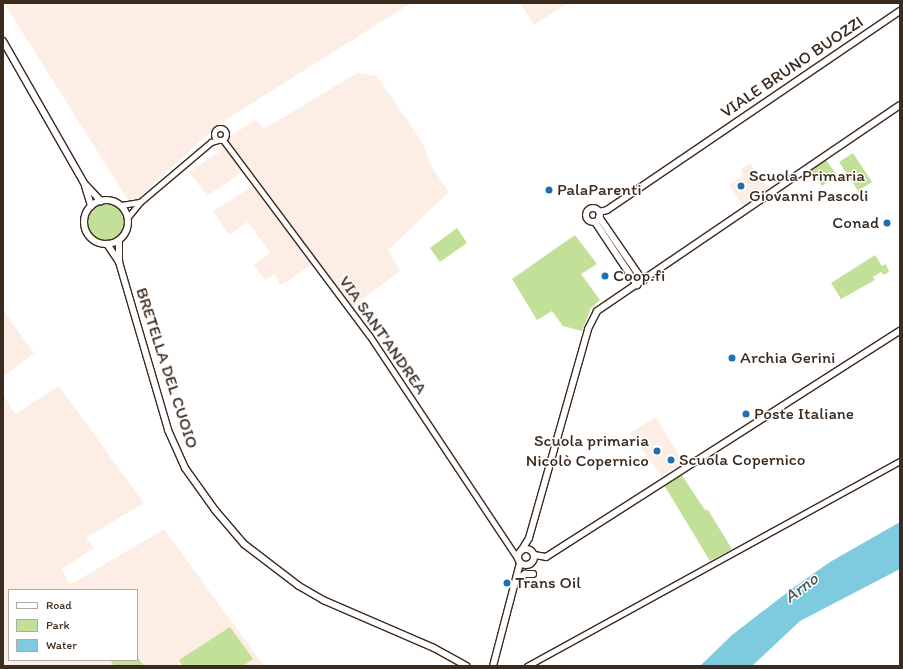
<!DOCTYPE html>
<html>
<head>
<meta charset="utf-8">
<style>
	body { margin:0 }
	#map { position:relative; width:903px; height:669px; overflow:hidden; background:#fff; font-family:Itim,sans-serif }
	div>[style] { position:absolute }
	.built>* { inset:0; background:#fdeee5 }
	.green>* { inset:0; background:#c2e098 }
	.round { border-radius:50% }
	.water>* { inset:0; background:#7ecade }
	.roads { filter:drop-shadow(1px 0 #3b2a1e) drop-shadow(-1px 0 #3b2a1e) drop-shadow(0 1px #3b2a1e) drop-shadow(0 -1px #3b2a1e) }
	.minor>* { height:5px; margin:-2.5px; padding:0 2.5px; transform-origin:2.5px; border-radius:2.5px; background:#fff }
	.minor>.ring { margin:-2.5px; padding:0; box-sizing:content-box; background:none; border:5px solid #fff; border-radius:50% }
	.major>* { height:6px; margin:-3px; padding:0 3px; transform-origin:3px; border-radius:3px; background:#fff }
	.major>.ring { margin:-3px; padding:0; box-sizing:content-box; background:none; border:6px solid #fff; border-radius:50% }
	.dots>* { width:11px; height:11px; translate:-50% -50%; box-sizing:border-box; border:2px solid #fff; border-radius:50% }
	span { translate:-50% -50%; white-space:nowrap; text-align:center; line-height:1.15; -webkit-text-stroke:3px #fff; paint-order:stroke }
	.street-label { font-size:17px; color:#3b2a1e }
	.poi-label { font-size:17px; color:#3b2a1e }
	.left { translate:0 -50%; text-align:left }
	.right { translate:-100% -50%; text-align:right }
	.water-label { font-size:18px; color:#4f5a58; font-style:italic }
	.frame { position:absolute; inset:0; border:4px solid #3b2a1e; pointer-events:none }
	.legend { position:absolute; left:8px; top:589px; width:130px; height:72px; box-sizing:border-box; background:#fff; border:1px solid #b1aaa5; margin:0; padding:5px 7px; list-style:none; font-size:12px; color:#3b2a1e }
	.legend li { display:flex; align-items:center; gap:8px; height:20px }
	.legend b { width:20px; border:1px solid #b1aaa5 }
</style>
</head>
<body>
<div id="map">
	<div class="built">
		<i style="clip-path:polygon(4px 3px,411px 3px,219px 124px,137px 199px,128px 200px)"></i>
		<i style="clip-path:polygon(520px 3px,568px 3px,534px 25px)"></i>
		<i style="clip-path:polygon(357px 73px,377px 76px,422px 142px,431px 166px,449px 192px,388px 250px,400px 271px,352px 307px,316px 262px,281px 285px,274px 274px,265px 280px,253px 265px,270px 253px,248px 222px,229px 235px,213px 211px,255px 185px,245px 170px,207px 196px,189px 172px,222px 150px,219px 144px,256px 119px,264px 129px)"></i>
		<i style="clip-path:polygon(750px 163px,770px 191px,745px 208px,729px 185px,743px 175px,740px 170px)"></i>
		<i style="clip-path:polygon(3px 310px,34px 353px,3px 377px)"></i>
		<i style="clip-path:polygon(evenodd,59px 386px,144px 503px,86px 538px,94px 548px,62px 569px,70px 585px,164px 529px,264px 666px,3px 666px,3px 394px,15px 414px,59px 386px,9px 590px,137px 590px,137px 660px,9px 660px,9px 590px)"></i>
		<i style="clip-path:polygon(656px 417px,683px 463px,661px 476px,630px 433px)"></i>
	</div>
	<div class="green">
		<i style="clip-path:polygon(853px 153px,872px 182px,858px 191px,839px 162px)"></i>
		<i style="clip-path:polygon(826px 160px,837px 175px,822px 186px,811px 170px)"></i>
		<i class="round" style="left:88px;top:203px;width:38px;height:38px"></i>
		<i style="clip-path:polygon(457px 228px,467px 243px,440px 262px,430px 248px)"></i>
		<i style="clip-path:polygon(575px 235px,597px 264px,581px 274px,600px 300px,591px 308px,582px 331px,563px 326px,552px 311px,537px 320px,512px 279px)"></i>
		<i style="clip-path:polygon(875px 255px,882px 266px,886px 264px,889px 272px,884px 275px,881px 272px,873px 277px,875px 280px,841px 299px,831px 283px)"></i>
		<i style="clip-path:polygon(681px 474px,705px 510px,708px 510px,732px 549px,710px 561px,664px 485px)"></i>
		<i style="clip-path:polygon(230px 627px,253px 659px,243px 666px,183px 666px,179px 660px)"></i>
		<i style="clip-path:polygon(137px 656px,144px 666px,114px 666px,110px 660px,137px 660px)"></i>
	</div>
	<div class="water">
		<i style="clip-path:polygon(900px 522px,900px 569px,800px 621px,752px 666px,700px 666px,732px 635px,793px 588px,830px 562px)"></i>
	</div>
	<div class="roads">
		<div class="minor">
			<i class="ring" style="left:214px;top:128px;width:7px;height:7px"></i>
			<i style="left:223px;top:140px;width:244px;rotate:53.2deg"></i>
			<i style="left:369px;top:335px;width:269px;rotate:56.4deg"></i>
			<i style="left:121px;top:205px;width:19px;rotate:-9deg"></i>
			<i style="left:128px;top:217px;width:19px;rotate:-51deg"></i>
			<i style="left:140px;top:202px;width:93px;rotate:-40.2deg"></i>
			<i style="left:211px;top:142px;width:7px;rotate:-16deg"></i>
			<i style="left:527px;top:666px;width:426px;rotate:-28.8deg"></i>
		</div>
		<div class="major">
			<i style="left:3px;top:41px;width:163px;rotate:60.3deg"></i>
			<i style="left:84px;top:183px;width:25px;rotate:47deg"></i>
			<i style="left:85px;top:186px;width:21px;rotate:73deg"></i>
			<i class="ring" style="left:84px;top:200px;width:38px;height:38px"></i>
			<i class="ring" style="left:586px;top:208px;width:8px;height:8px"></i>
			<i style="left:599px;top:212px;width:8px;rotate:-14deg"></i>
			<i style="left:607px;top:210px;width:354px;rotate:-34.2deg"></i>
			<i style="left:599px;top:217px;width:78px;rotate:55.5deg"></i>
			<i style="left:595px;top:222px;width:76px;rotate:56.3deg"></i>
			<i style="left:119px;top:240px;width:22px;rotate:90deg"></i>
			<i style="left:119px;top:262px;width:175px;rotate:73.7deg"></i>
			<i style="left:168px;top:430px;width:42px;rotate:65.9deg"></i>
			<i style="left:185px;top:468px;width:52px;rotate:54.5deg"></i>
			<i style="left:215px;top:510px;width:45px;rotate:49.5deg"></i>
			<i style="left:244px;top:544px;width:69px;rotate:37.4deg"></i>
			<i style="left:299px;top:586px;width:28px;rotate:30deg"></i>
			<i style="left:323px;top:600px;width:121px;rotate:23.4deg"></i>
			<i style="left:434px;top:648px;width:37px;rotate:29deg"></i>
			<i style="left:107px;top:244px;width:22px;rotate:56deg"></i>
			<i class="ring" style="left:518px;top:549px;width:10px;height:10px"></i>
			<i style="left:521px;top:551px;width:15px;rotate:-58deg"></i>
			<i style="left:529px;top:538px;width:217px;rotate:-74.2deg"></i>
			<i style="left:588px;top:329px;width:20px;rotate:-63deg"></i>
			<i style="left:597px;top:311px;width:366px;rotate:-34.2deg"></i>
			<i style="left:534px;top:555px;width:12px;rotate:9deg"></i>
			<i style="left:546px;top:557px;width:420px;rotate:-32.6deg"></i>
			<i style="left:518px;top:579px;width:9px;rotate:-36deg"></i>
			<i style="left:525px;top:574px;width:8px"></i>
			<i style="left:493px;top:666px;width:106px;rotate:-75.3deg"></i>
		</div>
	</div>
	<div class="dots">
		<i style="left:741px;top:186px;background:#1f6fb2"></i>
		<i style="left:549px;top:190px;background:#1f6fb2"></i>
		<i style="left:887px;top:223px;background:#1f6fb2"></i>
		<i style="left:605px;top:276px;background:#1f6fb2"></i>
		<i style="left:732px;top:358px;background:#1f6fb2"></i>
		<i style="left:746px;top:414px;background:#1f6fb2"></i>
		<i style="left:657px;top:451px;background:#1f6fb2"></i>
		<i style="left:671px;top:460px;background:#1f6fb2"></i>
		<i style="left:507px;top:583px;background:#1f6fb2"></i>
	</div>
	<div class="street-label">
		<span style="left:792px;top:67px;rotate:-34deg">VIALE BRUNO BUOZZI</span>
		<span style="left:383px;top:335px;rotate:55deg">VIA SANT'ANDREA</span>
		<span style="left:167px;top:368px;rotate:72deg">BRETELLA DEL CUOIO</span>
	</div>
	<div class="poi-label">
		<span class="left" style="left:749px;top:186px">Scuola Primaria<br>Giovanni Pascoli</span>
		<span class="left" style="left:557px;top:190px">PalaParenti</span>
		<span class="right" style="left:879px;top:223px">Conad</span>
		<span class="left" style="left:613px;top:276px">Coop.fi</span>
		<span class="left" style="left:740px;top:358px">Archia Gerini</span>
		<span class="left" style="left:754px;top:414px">Poste Italiane</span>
		<span class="right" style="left:649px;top:451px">Scuola primaria<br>Nicolò Copernico</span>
		<span class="left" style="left:679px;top:460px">Scuola Copernico</span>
		<span class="left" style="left:515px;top:583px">Trans Oil</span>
	</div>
	<div class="water-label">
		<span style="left:801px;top:588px;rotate:-37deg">Arno</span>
	</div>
	<div class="frame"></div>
	<ul class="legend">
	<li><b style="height:5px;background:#fff"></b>Road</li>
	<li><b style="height:11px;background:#c2e098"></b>Park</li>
	<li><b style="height:11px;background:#7ecade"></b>Water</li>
	</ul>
</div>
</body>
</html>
